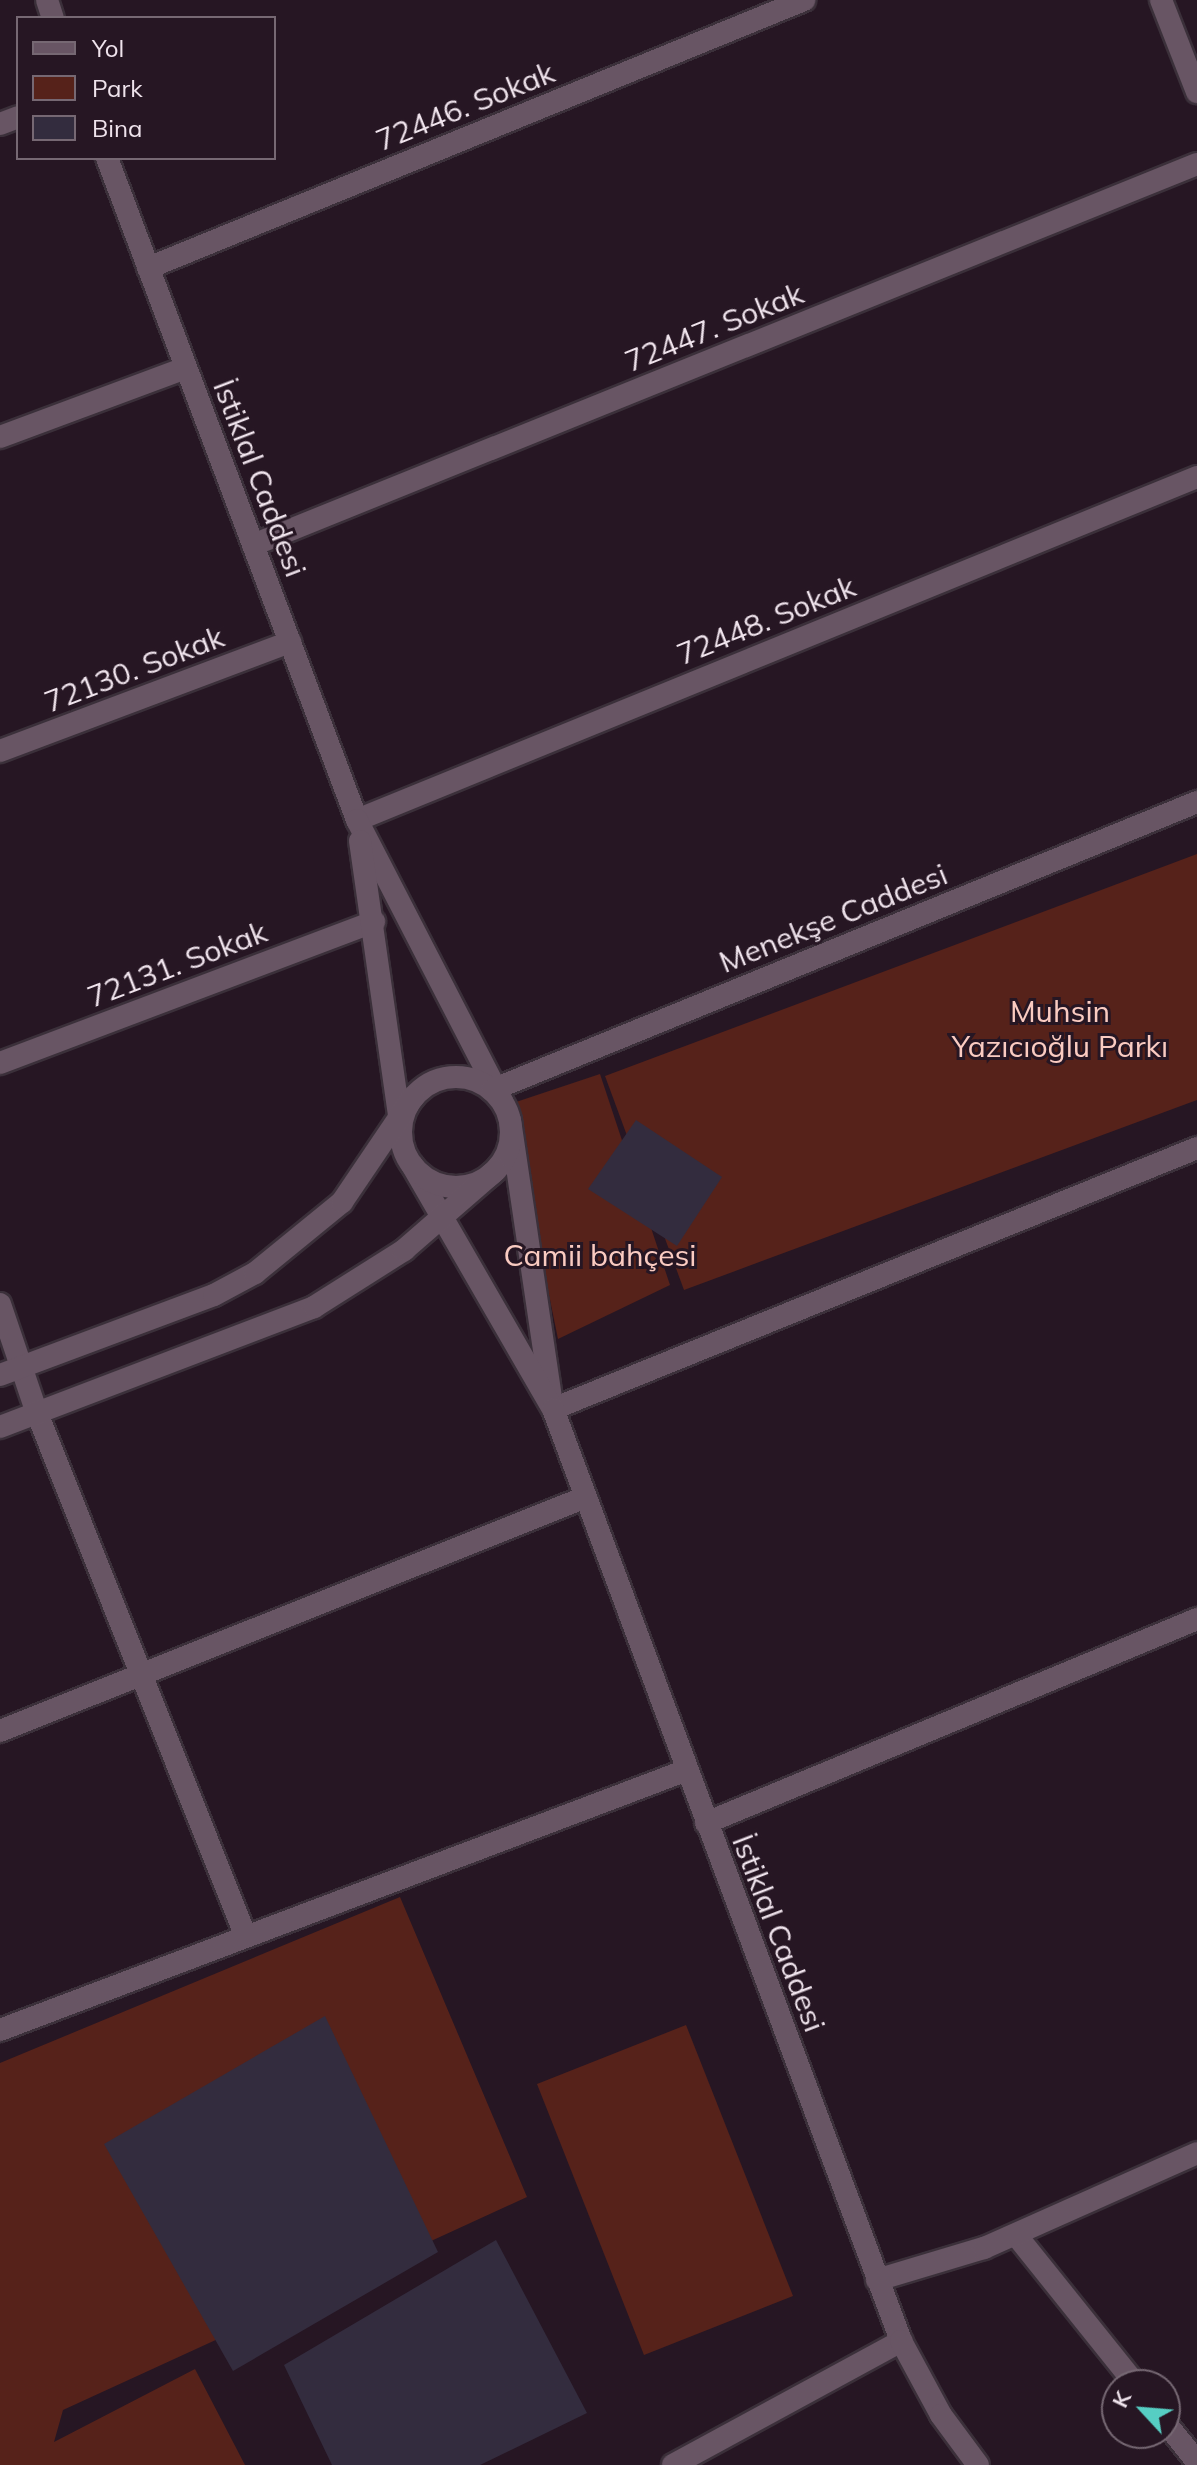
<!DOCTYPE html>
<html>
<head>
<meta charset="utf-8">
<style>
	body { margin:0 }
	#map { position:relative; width:1197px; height:2465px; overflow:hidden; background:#261623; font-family:Mulish,sans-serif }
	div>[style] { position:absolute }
	.green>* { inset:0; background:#56221a }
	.building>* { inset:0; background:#332c3e }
	.roads { filter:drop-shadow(2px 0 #3b303a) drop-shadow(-2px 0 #3b303a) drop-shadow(0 2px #3b303a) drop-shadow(0 -2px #3b303a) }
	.minor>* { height:22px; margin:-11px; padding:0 11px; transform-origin:11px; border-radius:11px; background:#685564 }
	.tertiary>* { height:22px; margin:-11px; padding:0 11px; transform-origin:11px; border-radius:11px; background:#685564 }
	.secondary>* { height:22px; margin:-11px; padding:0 11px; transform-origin:11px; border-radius:11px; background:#685564 }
	.secondary>.ring { margin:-11px; padding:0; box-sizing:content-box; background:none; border:22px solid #685564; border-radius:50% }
	span { translate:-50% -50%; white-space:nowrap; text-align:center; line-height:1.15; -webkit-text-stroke:6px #261623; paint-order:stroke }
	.street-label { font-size:30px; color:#efe3ec }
	.park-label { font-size:30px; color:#facbc1 }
	.legend { position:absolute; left:16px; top:16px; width:260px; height:144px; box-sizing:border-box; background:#261623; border:2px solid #766873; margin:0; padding:10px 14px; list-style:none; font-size:24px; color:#efe3ec }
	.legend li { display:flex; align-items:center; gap:16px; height:40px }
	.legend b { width:40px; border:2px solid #766873 }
	.north { position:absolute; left:1101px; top:2369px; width:80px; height:80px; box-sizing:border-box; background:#261623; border:2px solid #766873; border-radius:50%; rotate:296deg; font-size:22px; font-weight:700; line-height:32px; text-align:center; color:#efe3ec }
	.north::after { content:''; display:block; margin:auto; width:28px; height:36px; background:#56cec3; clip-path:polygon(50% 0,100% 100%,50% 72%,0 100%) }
</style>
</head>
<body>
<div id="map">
	<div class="green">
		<i style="clip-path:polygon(1197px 854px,1197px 1100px,684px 1290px,605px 1076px)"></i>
		<i style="clip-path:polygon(600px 1074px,670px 1285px,558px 1339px,510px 1104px)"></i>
		<i style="clip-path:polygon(400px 1897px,527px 2197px,63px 2410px,54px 2442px,195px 2369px,245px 2465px,0 2465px,0 2063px)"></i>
		<i style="clip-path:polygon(686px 2025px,793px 2296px,644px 2355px,537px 2084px)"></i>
	</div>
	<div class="building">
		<i style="clip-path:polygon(636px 1120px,722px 1177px,677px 1246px,588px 1189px)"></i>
		<i style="clip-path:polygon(325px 2016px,438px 2252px,233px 2371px,104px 2144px)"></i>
		<i style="clip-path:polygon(496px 2240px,587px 2413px,480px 2465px,332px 2465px,284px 2365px)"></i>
	</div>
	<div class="roads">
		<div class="minor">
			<i style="left:1161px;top:0;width:99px;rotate:68.6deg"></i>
			<i style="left:0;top:124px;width:19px;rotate:-21deg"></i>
			<i style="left:148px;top:268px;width:709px;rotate:-22.22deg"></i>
			<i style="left:0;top:437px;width:198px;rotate:-20.4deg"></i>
			<i style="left:253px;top:545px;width:1018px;rotate:-21.98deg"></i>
			<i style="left:0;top:751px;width:310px;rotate:-20.6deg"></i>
			<i style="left:357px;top:820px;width:907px;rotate:-22.21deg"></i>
			<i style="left:0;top:1063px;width:400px;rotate:-20.7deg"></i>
			<i style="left:0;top:1304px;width:115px;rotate:71.3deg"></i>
			<i style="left:37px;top:1413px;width:564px;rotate:68.26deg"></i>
			<i style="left:553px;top:1409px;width:695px;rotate:-22.06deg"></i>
			<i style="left:0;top:1731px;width:631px;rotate:-21.77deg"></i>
			<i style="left:706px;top:1823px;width:532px;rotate:-22.56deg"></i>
			<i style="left:0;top:2030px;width:735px;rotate:-20.73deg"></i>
			<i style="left:1016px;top:2235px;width:192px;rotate:51.3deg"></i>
			<i style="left:877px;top:2280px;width:112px;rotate:-16.7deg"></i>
			<i style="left:984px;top:2248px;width:233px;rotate:-24deg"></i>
			<i style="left:1165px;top:2422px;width:51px;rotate:51.3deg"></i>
			<i style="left:673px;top:2465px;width:260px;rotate:-28.5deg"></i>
		</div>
		<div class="tertiary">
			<i style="left:47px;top:0;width:19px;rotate:72deg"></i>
			<i style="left:107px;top:158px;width:708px;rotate:69.31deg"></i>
			<i style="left:357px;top:820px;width:318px;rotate:62.7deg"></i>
			<i style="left:360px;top:841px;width:290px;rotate:81.9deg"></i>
			<i style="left:510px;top:1120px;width:279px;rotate:81.6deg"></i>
			<i style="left:412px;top:1165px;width:282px;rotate:60deg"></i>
			<i style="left:553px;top:1409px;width:995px;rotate:69.52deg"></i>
			<i style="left:901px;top:2341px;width:84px;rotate:61.6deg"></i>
			<i style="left:941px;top:2415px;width:62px;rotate:53.5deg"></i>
		</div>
		<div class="secondary">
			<i class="ring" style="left:401px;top:1077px;width:88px;height:88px"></i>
			<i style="left:492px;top:1090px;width:762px;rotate:-22.22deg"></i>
			<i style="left:0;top:1375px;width:228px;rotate:-20.5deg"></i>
			<i style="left:214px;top:1295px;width:47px;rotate:-28.2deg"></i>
			<i style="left:255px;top:1273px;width:112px;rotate:-39.2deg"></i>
			<i style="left:342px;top:1202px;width:127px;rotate:-55.9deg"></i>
			<i style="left:0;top:1427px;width:336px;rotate:-20.9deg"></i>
			<i style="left:314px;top:1307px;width:107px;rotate:-32.3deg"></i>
			<i style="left:404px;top:1250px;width:121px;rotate:-41deg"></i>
		</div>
	</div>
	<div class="street-label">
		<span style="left:465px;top:106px;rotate:-22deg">72446. Sokak</span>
		<span style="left:714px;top:327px;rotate:-22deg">72447. Sokak</span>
		<span style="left:260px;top:478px;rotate:69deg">İstiklal Caddesi</span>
		<span style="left:766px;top:620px;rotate:-22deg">72448. Sokak</span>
		<span style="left:134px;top:669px;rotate:-21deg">72130. Sokak</span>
		<span style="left:833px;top:918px;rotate:-22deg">Menekşe Caddesi</span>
		<span style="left:177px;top:964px;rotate:-21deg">72131. Sokak</span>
		<span style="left:779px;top:1933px;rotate:69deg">İstiklal Caddesi</span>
	</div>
	<div class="park-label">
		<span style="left:1060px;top:1028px">Muhsin<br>Yazıcıoğlu Parkı</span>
		<span style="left:600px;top:1255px">Camii bahçesi</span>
	</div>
	<ul class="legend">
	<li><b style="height:10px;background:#685564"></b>Yol</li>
	<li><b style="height:22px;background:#56221a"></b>Park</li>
	<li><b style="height:22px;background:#332c3e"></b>Bina</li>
	</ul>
	<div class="north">K</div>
</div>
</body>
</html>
